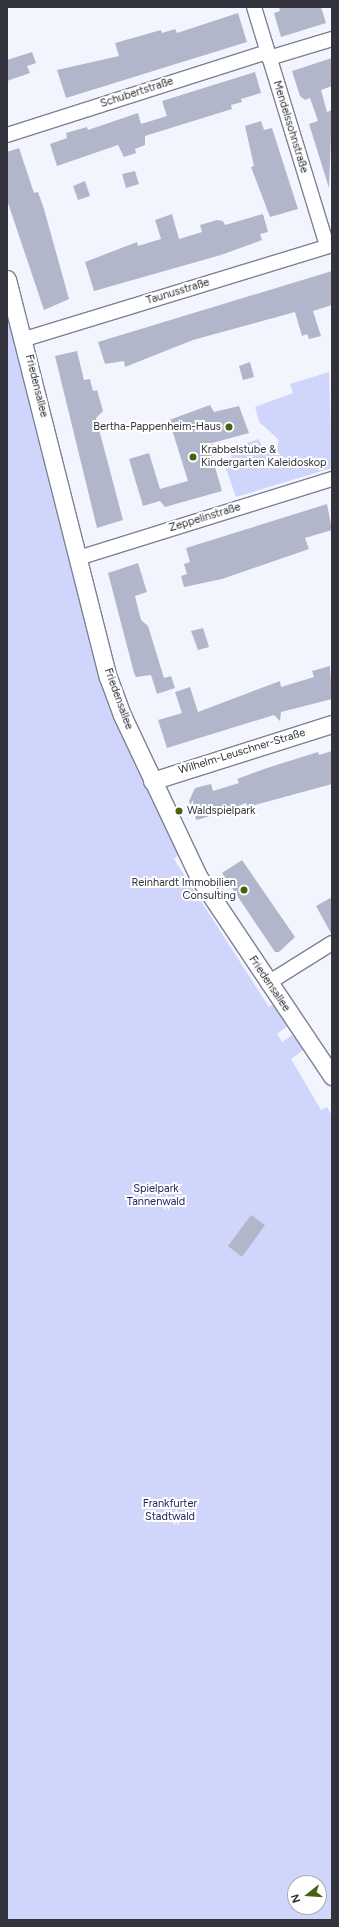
<!DOCTYPE html>
<html>
<head>
<meta charset="utf-8">
<style>
	body { margin:0 }
	#map { position:relative; width:339px; height:1927px; overflow:hidden; background:#f3f5fe; font-family:Figtree,sans-serif }
	div>[style] { position:absolute }
	.green>* { inset:0; background:#d0d6fb }
	.building>* { inset:0; background:#b2b6cb }
	.roads { filter:drop-shadow(1px 0 #7d8195) drop-shadow(-1px 0 #7d8195) drop-shadow(0 1px #7d8195) drop-shadow(0 -1px #7d8195) }
	.minor>* { height:14px; margin:-7px; padding:0 7px; transform-origin:7px; border-radius:7px; background:#fff }
	.tertiary>* { height:17px; margin:-8.5px; padding:0 8.5px; transform-origin:8.5px; border-radius:8.5px; background:#fff }
	.dots>* { width:11px; height:11px; translate:-50% -50%; box-sizing:border-box; border:2px solid #fff; border-radius:50% }
	span { translate:-50% -50%; white-space:nowrap; text-align:center; line-height:1.15; -webkit-text-stroke:4px #fff; paint-order:stroke }
	.street-label { font-size:11px; color:#32333c }
	.poi-label { font-size:11px; color:#32333c }
	.right { translate:-100% -50%; text-align:right }
	.left { translate:0 -50%; text-align:left }
	.park-label { font-size:11px; color:#1f205b }
	.frame { position:absolute; inset:0; border:8px solid #32333c; pointer-events:none }
	.north { position:absolute; left:287px; top:1875px; width:40px; height:40px; box-sizing:border-box; background:#fff; border:1px solid #adadb1; border-radius:50%; rotate:253deg; font-size:11px; font-weight:700; line-height:16px; text-align:center; color:#32333c }
	.north::after { content:''; display:block; margin:auto; width:14px; height:18px; background:#476111; clip-path:polygon(50% 0,100% 100%,50% 72%,0 100%) }
</style>
</head>
<body>
<div id="map">
	<div class="green">
		<i style="clip-path:polygon(evenodd,7px 310px,106px 699px,178px 855px,174px 859px,269px 1007px,274px 1004px,289px 1025px,277px 1034px,282px 1042px,295px 1033px,306px 1048px,291px 1059px,321px 1110px,327px 1107px,332px 1116px,332px 1920px,7px 1920px,7px 310px,295px 1883px,319px 1883px,319px 1907px,295px 1907px,295px 1883px)"></i>
		<i style="clip-path:polygon(329px 372px,332px 468px,236px 497px,223px 460px,232px 457px,229px 448px,259px 439px,264px 452px,277px 448px,279px 440px,259px 422px,255px 407px,293px 393px,290px 384px)"></i>
	</div>
	<div class="building">
		<i style="clip-path:polygon(279px 7px,321px 7px,326px 23px,281px 37px,274px 13px,280px 11px)"></i>
		<i style="clip-path:polygon(238px 13px,247px 42px,66px 98px,57px 70px,119px 56px,115px 43px,161px 30px,162px 33px,175px 29px,177px 33px)"></i>
		<i style="clip-path:polygon(32px 52px,36px 63px,27px 66px,30px 73px,7px 81px,7px 60px)"></i>
		<i style="clip-path:polygon(332px 58px,332px 86px,321px 90px,327px 112px,332px 110px,329px 188px,309px 124px,318px 121px,310px 98px,305px 100px,300px 96px,292px 71px)"></i>
		<i style="clip-path:polygon(255px 72px,261px 93px,241px 99px,242px 102px,231px 105px,232px 109px,145px 136px,145px 145px,135px 149px,136px 153px,124px 157px,118px 145px,57px 166px,50px 144px,67px 138px,66px 133px,87px 127px,88px 130px,138px 113px,141px 124px,167px 116px,162px 101px)"></i>
		<i style="clip-path:polygon(261px 121px,264px 130px,272px 128px,298px 209px,270px 217px,251px 167px,254px 166px,245px 126px)"></i>
		<i style="clip-path:polygon(19px 148px,34px 193px,38px 192px,44px 209px,69px 299px,44px 310px,7px 200px,7px 152px)"></i>
		<i style="clip-path:polygon(135px 171px,139px 184px,126px 188px,122px 174px)"></i>
		<i style="clip-path:polygon(85px 181px,90px 196px,78px 200px,73px 186px)"></i>
		<i style="clip-path:polygon(172px 214px,179px 239px,202px 232px,200px 225px,217px 220px,223px 221px,225px 225px,263px 214px,268px 232px,260px 234px,262px 240px,221px 255px,94px 291px,85px 262px,137px 242px,138px 246px,161px 239px,155px 220px)"></i>
		<i style="clip-path:polygon(332px 271px,332px 305px,313px 311px,321px 336px,309px 339px,307px 334px,302px 336px,295px 312px,193px 340px,125px 367px,124px 361px,105px 364px,98px 342px)"></i>
		<i style="clip-path:polygon(77px 351px,84px 380px,90px 379px,93px 391px,97px 390px,103px 411px,96px 418px,123px 520px,97px 528px,55px 356px)"></i>
		<i style="clip-path:polygon(250px 362px,254px 377px,243px 380px,239px 366px)"></i>
		<i style="clip-path:polygon(210px 405px,214px 412px,239px 406px,249px 433px,212px 443px,213px 449px,210px 450px,222px 491px,165px 507px,160px 501px,143px 506px,129px 459px,149px 453px,160px 489px,188px 481px,169px 420px)"></i>
		<i style="clip-path:polygon(327px 504px,332px 530px,305px 538px,309px 549px,222px 579px,184px 587px,181px 576px,187px 574px,184px 564px,190px 562px,186px 548px)"></i>
		<i style="clip-path:polygon(138px 563px,147px 592px,135px 596px,141px 620px,148px 626px,164px 678px,171px 676px,175px 688px,157px 694px,151px 675px,136px 677px,134px 673px,108px 573px)"></i>
		<i style="clip-path:polygon(203px 628px,209px 647px,198px 650px,191px 631px)"></i>
		<i style="clip-path:polygon(330px 666px,332px 699px,281px 712px,280px 721px,274px 715px,167px 748px,158px 720px,182px 713px,175px 692px,190px 687px,198px 712px,280px 681px,281px 687px,314px 677px,312px 671px)"></i>
		<i style="clip-path:polygon(332px 751px,332px 784px,248px 807px,246px 803px,224px 811px,217px 817px,213px 815px,197px 820px,194px 817px,189px 801px,195px 788px,211px 784px,213px 791px,239px 783px,237px 779px,267px 768px,318px 752px,319px 755px)"></i>
		<i style="clip-path:polygon(242px 860px,295px 937px,279px 952px,275px 952px,222px 873px)"></i>
		<i style="clip-path:polygon(332px 897px,332px 935px,316px 906px)"></i>
		<i style="clip-path:polygon(251px 1215px,265px 1225px,242px 1257px,228px 1246px)"></i>
	</div>
	<div class="roads">
		<div class="minor">
			<i style="left:254px;top:7px;width:250px;rotate:73deg"></i>
			<i style="left:269px;top:58px;width:66px;rotate:-16.8deg"></i>
			<i style="left:7px;top:135px;width:273px;rotate:-17.7deg"></i>
			<i style="left:25px;top:339px;width:321px;rotate:-17deg"></i>
			<i style="left:78px;top:558px;width:266px;rotate:-17.3deg"></i>
			<i style="left:268px;top:983px;width:75px;rotate:-32deg"></i>
		</div>
		<div class="tertiary">
			<i style="left:7px;top:279px;width:411px;rotate:75.8deg"></i>
			<i style="left:108px;top:677px;width:40px;rotate:69.8deg"></i>
			<i style="left:122px;top:715px;width:178px;rotate:64.7deg"></i>
			<i style="left:198px;top:876px;width:241px;rotate:56.2deg"></i>
			<i style="left:152px;top:781px;width:189px;rotate:-17.6deg"></i>
		</div>
	</div>
	<div class="dots">
		<i style="left:229px;top:427px;background:#476111"></i>
		<i style="left:193px;top:457px;background:#476111"></i>
		<i style="left:179px;top:811px;background:#476111"></i>
		<i style="left:244px;top:890px;background:#476111"></i>
	</div>
	<div class="street-label">
		<span style="left:137px;top:93px;rotate:-18deg">Schubertstraße</span>
		<span style="left:290px;top:127px;rotate:73deg">Mendelssohnstraße</span>
		<span style="left:178px;top:292px;rotate:-17deg">Taunusstraße</span>
		<span style="left:36px;top:386px;rotate:76deg">Friedensallee</span>
		<span style="left:205px;top:518px;rotate:-17deg">Zeppelinstraße</span>
		<span style="left:118px;top:699px;rotate:70deg">Friedensallee</span>
		<span style="left:242px;top:752px;rotate:-17deg">Wilhelm-Leuschner-Straße</span>
		<span style="left:269px;top:984px;rotate:56deg">Friedensallee</span>
	</div>
	<div class="poi-label">
		<span class="right" style="left:221px;top:427px">Bertha-Pappenheim-Haus</span>
		<span class="left" style="left:201px;top:457px">Krabbelstube &amp;<br>Kindergarten Kaleidoskop</span>
		<span class="left" style="left:187px;top:811px">Waldspielpark</span>
		<span class="right" style="left:236px;top:890px">Reinhardt Immobilien<br>Consulting</span>
	</div>
	<div class="park-label">
		<span style="left:156px;top:1196px">Spielpark<br>Tannenwald</span>
		<span style="left:170px;top:1511px">Frankfurter<br>Stadtwald</span>
	</div>
	<div class="frame"></div>
	<div class="north">N</div>
</div>
</body>
</html>
